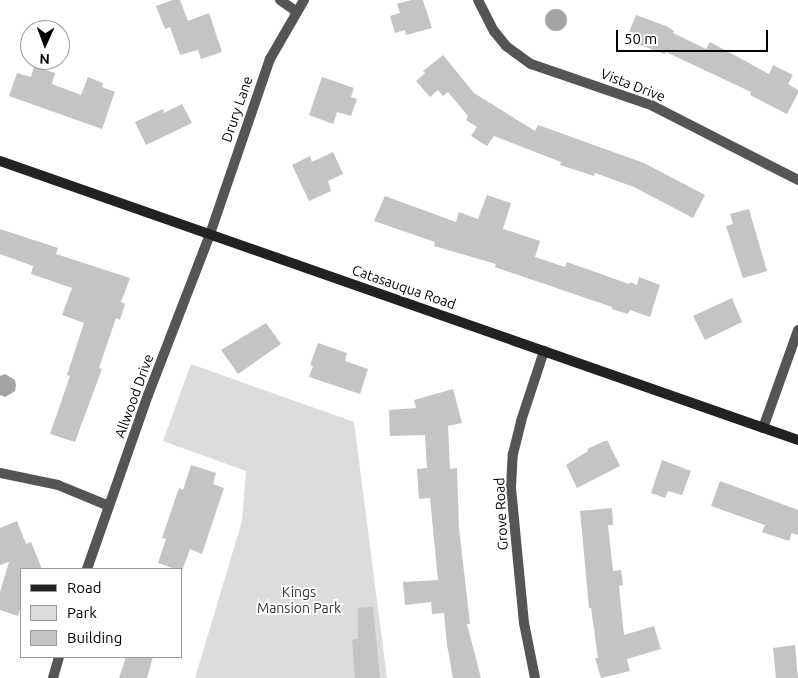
<!DOCTYPE html>
<html>
<head>
<meta charset="utf-8">
<style>
	body { margin:0 }
	#map { position:relative; width:798px; height:678px; overflow:hidden; background:#fff; font-family:Ubuntu,sans-serif }
	div>[style] { position:absolute }
	.green>* { inset:0; background:#dcdcdc }
	.water>* { inset:0; background:#a3a3a3 }
	.round { border-radius:50% }
	.building>* { inset:0; background:#c4c4c4 }
	.street>* { height:10px; margin:-5px; padding:0 5px; transform-origin:5px; border-radius:5px; background:#555 }
	.secondary>* { height:10px; margin:-5px; padding:0 5px; transform-origin:5px; border-radius:5px; background:#222 }
	span { translate:-50% -50%; white-space:nowrap; text-align:center; line-height:1.15; -webkit-text-stroke:4px #fff; paint-order:stroke }
	.street-label { font-size:14px; color:#000 }
	.park-label { font-size:14px; color:#333 }
	.legend { position:absolute; left:20px; top:568px; width:162px; height:90px; box-sizing:border-box; background:#fff; border:1px solid #999; margin:0; padding:6px 9px; list-style:none; font-size:15px; color:#000 }
	.legend li { display:flex; align-items:center; gap:10px; height:25px }
	.legend b { width:25px; border:1px solid #999 }
	.north { position:absolute; left:20px; top:20px; width:50px; height:50px; box-sizing:border-box; background:#fff; border:1px solid #999; border-radius:50%; rotate:182deg; font-size:14px; font-weight:700; line-height:20px; text-align:center; color:#000 }
	.north::after { content:''; display:block; margin:auto; width:18px; height:22px; background:#000; clip-path:polygon(50% 0,100% 100%,50% 72%,0 100%) }
	.scale { position:absolute; left:616px; top:30px; width:152px; height:22px; box-sizing:border-box; border:2px solid #000; border-top:0; padding-left:6px; font-size:15px; line-height:18px; white-space:nowrap; color:#000; -webkit-text-stroke:4px #fff; paint-order:stroke }
</style>
</head>
<body>
<div id="map">
	<div class="green">
		<i style="clip-path:polygon(191px 364px,354px 422px,387px 678px,195px 678px,242px 521px,246px 471px,163px 441px)"></i>
	</div>
	<div class="water">
		<i class="round" style="left:545px;top:9px;width:22px;height:22px"></i>
		<i style="clip-path:polygon(5px 374px,15px 380px,16px 385px,15px 391px,5px 397px,0 395px,0 376px)"></i>
	</div>
	<div class="building">
		<i style="clip-path:polygon(173px 0,180px 0,188px 21px,209px 13px,222px 52px,201px 59px,198px 50px,180px 55px,170px 27px,165px 29px,156px 6px)"></i>
		<i style="clip-path:polygon(411px 0,423px 0,432px 28px,406px 35px,405px 30px,395px 33px,390px 16px,400px 13px,397px 4px)"></i>
		<i style="clip-path:polygon(636px 15px,666px 26px,674px 31px,673px 33px,706px 49px,710px 42px,769px 74px,773px 65px,793px 75px,788px 84px,798px 90px,798px 93px,787px 114px,750px 95px,751px 92px,666px 52px,665px 54px,626px 40px)"></i>
		<i style="clip-path:polygon(443px 55px,474px 93px,535px 131px,538px 125px,644px 163px,705px 195px,693px 218px,634px 187px,595px 173px,594px 176px,560px 165px,561px 162px,494px 136px,487px 146px,471px 136px,477px 127px,466px 120px,468px 116px,448px 92px,443px 96px,438px 90px,430px 97px,416px 81px,425px 73px,423px 71px)"></i>
		<i style="clip-path:polygon(34px 66px,55px 73px,52px 84px,81px 95px,88px 77px,103px 83px,102px 87px,115px 92px,102px 129px,9px 96px,17px 73px,31px 77px)"></i>
		<i style="clip-path:polygon(322px 77px,354px 88px,351px 97px,357px 99px,351px 116px,337px 112px,333px 124px,309px 115px)"></i>
		<i style="clip-path:polygon(182px 104px,192px 123px,146px 145px,135px 122px,163px 109px,164px 113px)"></i>
		<i style="clip-path:polygon(333px 152px,343px 174px,328px 181px,331px 191px,309px 201px,292px 165px,310px 156px,312px 162px)"></i>
		<i style="clip-path:polygon(487px 195px,511px 203px,503px 229px,540px 241px,535px 257px,565px 267px,567px 262px,629px 284px,630px 282px,637px 285px,639px 277px,660px 285px,650px 317px,630px 310px,628px 314px,612px 309px,612px 307px,495px 267px,496px 264px,434px 246px,435px 242px,374px 221px,385px 196px,456px 222px,459px 212px,478px 219px)"></i>
		<i style="clip-path:polygon(749px 209px,767px 271px,743px 278px,726px 226px,733px 224px,730px 214px)"></i>
		<i style="clip-path:polygon(0 229px,58px 248px,56px 254px,130px 278px,121px 302px,125px 304px,120px 320px,116px 318px,99px 368px,102px 369px,75px 442px,50px 434px,70px 376px,67px 375px,84px 323px,62px 315px,72px 288px,31px 274px,33px 266px,0 254px)"></i>
		<i style="clip-path:polygon(732px 298px,742px 322px,705px 340px,693px 316px)"></i>
		<i style="clip-path:polygon(266px 323px,281px 344px,238px 374px,221px 350px)"></i>
		<i style="clip-path:polygon(318px 343px,347px 353px,345px 361px,368px 369px,360px 394px,309px 377px,313px 366px,310px 365px)"></i>
		<i style="clip-path:polygon(453px 389px,462px 423px,448px 426px,450px 469px,457px 468px,459px 528px,470px 624px,467px 624px,481px 678px,453px 678px,447px 645px,444px 613px,432px 614px,431px 602px,405px 605px,403px 582px,438px 580px,430px 498px,419px 499px,417px 469px,427px 468px,425px 435px,390px 436px,389px 410px,416px 408px,414px 400px)"></i>
		<i style="clip-path:polygon(607px 440px,620px 466px,577px 488px,566px 465px,588px 451px,587px 449px)"></i>
		<i style="clip-path:polygon(662px 460px,691px 471px,682px 495px,668px 491px,665px 498px,651px 493px)"></i>
		<i style="clip-path:polygon(191px 465px,216px 473px,213px 484px,224px 488px,202px 554px,190px 549px,182px 571px,158px 563px,166px 539px,162px 538px,179px 488px,183px 490px)"></i>
		<i style="clip-path:polygon(720px 481px,798px 510px,798px 535px,792px 533px,789px 541px,762px 532px,765px 525px,711px 506px)"></i>
		<i style="clip-path:polygon(612px 508px,613px 525px,608px 525px,613px 571px,621px 570px,623px 585px,619px 586px,624px 635px,654px 626px,661px 649px,627px 659px,630px 671px,601px 678px,595px 658px,598px 658px,591px 608px,589px 608px,580px 511px)"></i>
		<i style="clip-path:polygon(17px 521px,26px 544px,31px 542px,42px 569px,21px 569px,21px 605px,18px 616px,0 610px,0 592px,9px 562px,0 565px,0 528px)"></i>
		<i style="clip-path:polygon(373px 607px,380px 678px,355px 678px,352px 640px,358px 639px,358px 608px)"></i>
		<i style="clip-path:polygon(795px 645px,798px 678px,776px 678px,773px 648px)"></i>
		<i style="clip-path:polygon(126px 657px,153px 657px,147px 678px,119px 678px)"></i>
	</div>
	<div class="street">
		<i style="left:280px;top:0;width:19px;rotate:35deg"></i>
		<i style="left:478px;top:0;width:35px;rotate:63deg"></i>
		<i style="left:494px;top:31px;width:19px;rotate:51deg"></i>
		<i style="left:506px;top:46px;width:31px;rotate:36deg"></i>
		<i style="left:531px;top:64px;width:127px;rotate:18.9deg"></i>
		<i style="left:651px;top:105px;width:165px;rotate:27deg"></i>
		<i style="left:763px;top:428px;width:104px;rotate:-70.3deg"></i>
		<i style="left:0;top:473px;width:59px;rotate:11.7deg"></i>
		<i style="left:58px;top:485px;width:55px;rotate:22.4deg"></i>
		<i style="left:87px;top:569px;width:184px;rotate:-70.7deg"></i>
		<i style="left:148px;top:395px;width:173px;rotate:-68.9deg"></i>
		<i style="left:210px;top:234px;width:185px;rotate:-71.1deg"></i>
		<i style="left:270px;top:59px;width:68px;rotate:-60deg"></i>
		<i style="left:53px;top:678px;width:22px;rotate:-74deg"></i>
		<i style="left:535px;top:678px;width:56px;rotate:-101.3deg"></i>
		<i style="left:524px;top:623px;width:137px;rotate:-95.5deg"></i>
		<i style="left:511px;top:487px;width:33px;rotate:-87deg"></i>
		<i style="left:513px;top:454px;width:34px;rotate:-76deg"></i>
		<i style="left:521px;top:421px;width:74px;rotate:-71.8deg"></i>
	</div>
	<div class="secondary">
		<i style="left:0;top:161px;width:845px;rotate:19.27deg"></i>
	</div>
	<div class="street-label">
		<span style="left:633px;top:85px;rotate:21deg">Vista Drive</span>
		<span style="left:237px;top:109px;rotate:-71deg">Drury Lane</span>
		<span style="left:404px;top:287px;rotate:19deg">Catasauqua Road</span>
		<span style="left:134px;top:396px;rotate:-70deg">Allwood Drive</span>
		<span style="left:501px;top:514px;rotate:-93deg">Grove Road</span>
	</div>
	<div class="park-label">
		<span style="left:299px;top:600px">Kings<br>Mansion Park</span>
	</div>
	<ul class="legend">
	<li><b style="height:6px;background:#222"></b>Road</li>
	<li><b style="height:14px;background:#dcdcdc"></b>Park</li>
	<li><b style="height:14px;background:#c4c4c4"></b>Building</li>
	</ul>
	<div class="north">N</div>
	<div class="scale">50 m</div>
</div>
</body>
</html>
